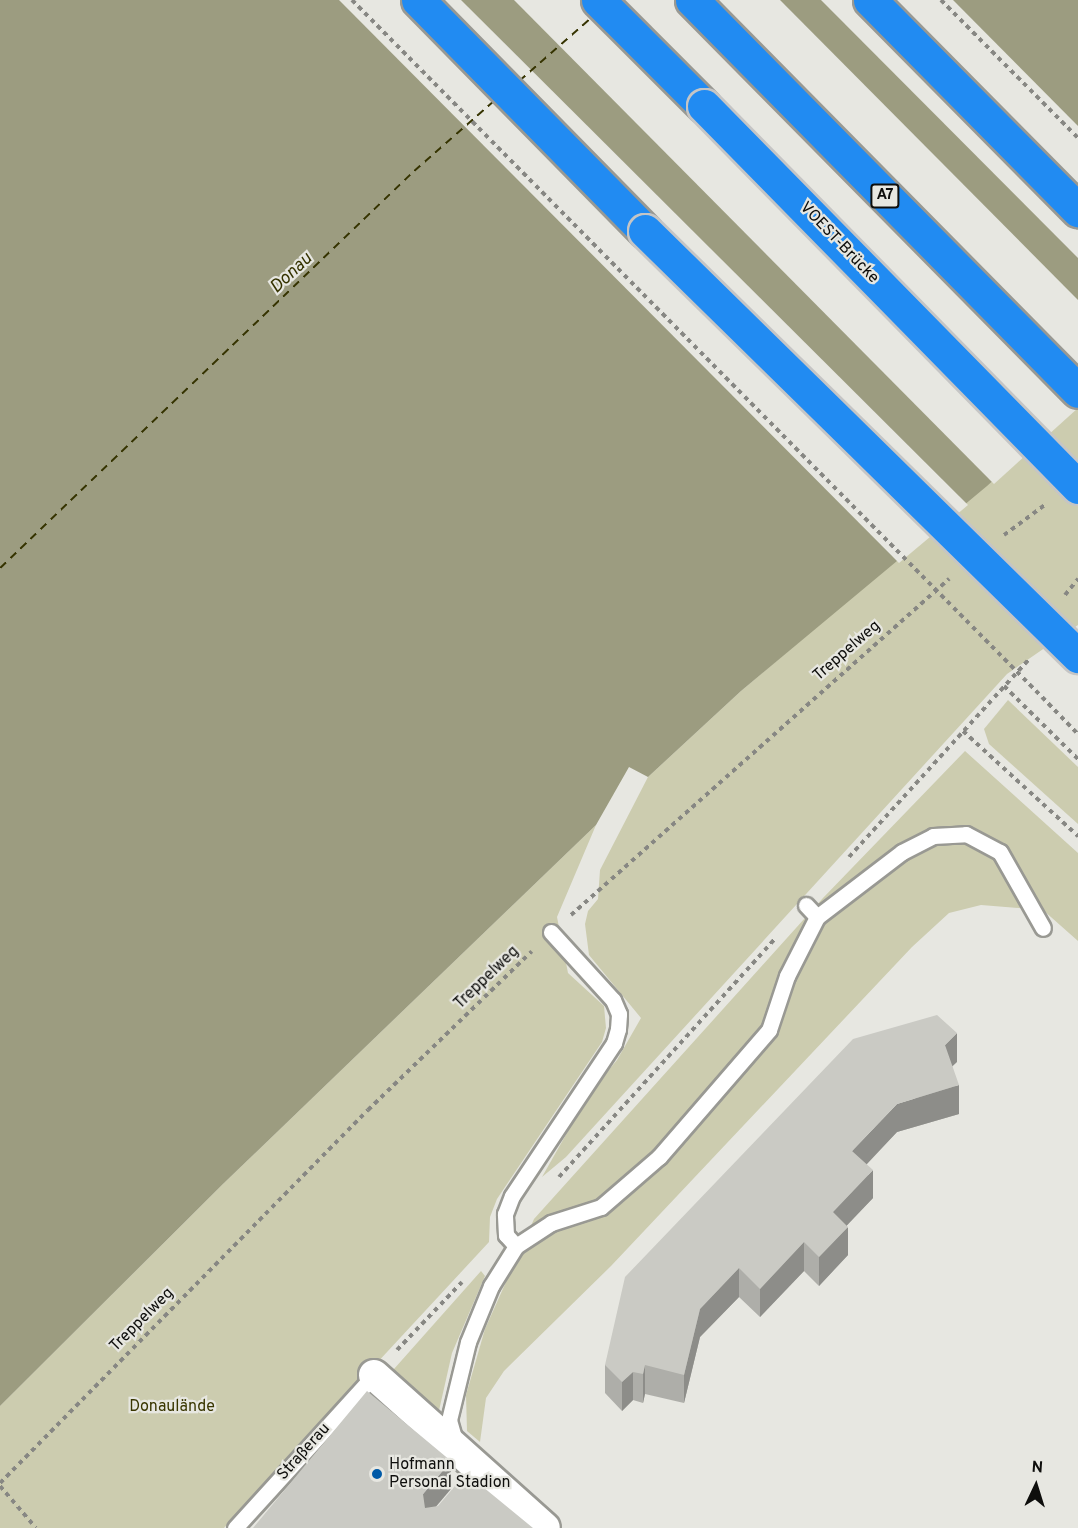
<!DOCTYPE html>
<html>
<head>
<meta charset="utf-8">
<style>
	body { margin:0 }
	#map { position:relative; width:1078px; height:1528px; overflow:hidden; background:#e7e7e1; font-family:Overpass,sans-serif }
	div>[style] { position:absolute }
	.green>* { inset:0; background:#ccccaf }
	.water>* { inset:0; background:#9c9c80 }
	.pier>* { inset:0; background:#e7e7e1 }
	.ferry>* { height:1.5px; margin-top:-0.75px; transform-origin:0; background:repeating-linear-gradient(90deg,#353300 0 8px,transparent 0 14px) }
	.path>* { height:4px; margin-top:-2px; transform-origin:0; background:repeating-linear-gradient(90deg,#878783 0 4.5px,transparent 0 9px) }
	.roads { filter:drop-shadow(2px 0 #999993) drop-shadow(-2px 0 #999993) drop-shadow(0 2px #999993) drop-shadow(0 -2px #999993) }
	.lane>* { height:15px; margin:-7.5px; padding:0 7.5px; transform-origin:7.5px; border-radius:7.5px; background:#fff }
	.street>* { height:30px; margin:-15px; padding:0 15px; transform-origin:15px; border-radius:15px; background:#fff }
	.highway>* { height:33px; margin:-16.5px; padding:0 16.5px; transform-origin:16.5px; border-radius:16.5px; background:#218bf2 }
	.path-bridge>* { height:4px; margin-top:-2px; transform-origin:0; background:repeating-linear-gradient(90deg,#878783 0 4.5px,transparent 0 9px) }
	.bridges { filter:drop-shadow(2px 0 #c5c5c5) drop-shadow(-2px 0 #c5c5c5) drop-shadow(0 2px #c5c5c5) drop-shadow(0 -2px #c5c5c5) }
	.highway-bridge>* { height:33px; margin:-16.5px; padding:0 16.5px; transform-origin:16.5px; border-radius:16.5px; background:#218bf2 }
	.wall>* { inset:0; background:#aeaea9 }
	.shaded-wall>* { inset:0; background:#8d8d89 }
	.building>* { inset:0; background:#cacac4 }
	.dots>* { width:16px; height:16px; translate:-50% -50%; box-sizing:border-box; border:3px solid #e7e7e1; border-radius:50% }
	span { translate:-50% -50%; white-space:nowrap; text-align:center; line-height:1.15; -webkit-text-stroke:4.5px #e7e7e1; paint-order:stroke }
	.shield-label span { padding:2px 4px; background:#e7e7e1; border:2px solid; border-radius:4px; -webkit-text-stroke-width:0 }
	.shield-label { font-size:15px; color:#0e0e0c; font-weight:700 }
	.street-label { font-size:16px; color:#0e0e0c }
	.park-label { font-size:16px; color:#393600 }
	.poi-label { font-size:16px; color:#0e0e0c }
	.left { translate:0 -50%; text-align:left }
	.water-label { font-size:18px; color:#353300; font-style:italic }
	.north { position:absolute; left:1006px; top:1456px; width:60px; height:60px; -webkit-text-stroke:4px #e7e7e1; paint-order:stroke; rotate:4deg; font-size:16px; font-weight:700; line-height:24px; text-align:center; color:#0e0e0c }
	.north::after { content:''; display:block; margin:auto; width:21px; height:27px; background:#0e0e0c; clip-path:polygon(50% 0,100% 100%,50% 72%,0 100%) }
</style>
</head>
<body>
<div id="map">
	<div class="green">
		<i style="clip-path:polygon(1078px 405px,1078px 625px,1007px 674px,566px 1157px,542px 1177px,589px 1094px,617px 1060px,641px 1018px,589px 955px,585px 924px,588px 911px,598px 899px,600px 870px,648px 777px,741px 691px)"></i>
		<i style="clip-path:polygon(1008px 700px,1078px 767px,1078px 824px,989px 744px,984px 729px)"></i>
		<i style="clip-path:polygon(965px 751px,1078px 853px,1078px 941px,1043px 910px,981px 905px,949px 913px,912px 947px,611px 1266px,504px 1371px,486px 1398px,480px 1442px,467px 1431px,466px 1395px,485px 1329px,534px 1219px,823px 898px)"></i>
		<i style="clip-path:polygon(596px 825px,557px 917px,568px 973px,604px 1006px,606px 1028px,602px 1042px,497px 1199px,490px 1217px,489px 1242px,224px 1528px,0 1528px,0 1406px,224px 1183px)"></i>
		<i style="clip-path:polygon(481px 1271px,485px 1276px,452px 1353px,438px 1415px,386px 1378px)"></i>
	</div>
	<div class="water">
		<i style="clip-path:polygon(0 0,1078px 0,1078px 404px,987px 486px,741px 691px,648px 777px,629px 767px,596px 825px,224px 1183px,0 1406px)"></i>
	</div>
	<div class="pier">
		<i style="clip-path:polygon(339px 0,461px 0,968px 505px,899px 563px)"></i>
		<i style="clip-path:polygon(514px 0,780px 0,1078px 300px,1078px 408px,994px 484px)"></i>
		<i style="clip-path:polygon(821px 0,953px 0,1078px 126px,1078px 258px)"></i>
	</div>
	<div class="ferry">
		<i style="left:519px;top:81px;width:97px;rotate:-41.2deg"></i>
		<i style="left:0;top:568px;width:574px;rotate:-43.8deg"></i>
		<i style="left:414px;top:171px;width:106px;rotate:-41.2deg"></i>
	</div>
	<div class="path">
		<i style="left:941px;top:0;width:194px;rotate:45.2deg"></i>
		<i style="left:1004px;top:535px;width:52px;rotate:-36.4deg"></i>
		<i style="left:1065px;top:595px;width:21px;rotate:-51deg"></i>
		<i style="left:1004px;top:686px;width:104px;rotate:44.6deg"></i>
		<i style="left:1042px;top:697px;width:52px;rotate:45.8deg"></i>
		<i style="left:963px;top:731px;width:156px;rotate:42.4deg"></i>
		<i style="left:849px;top:857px;width:269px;rotate:-47.7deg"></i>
		<i style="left:571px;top:915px;width:506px;rotate:-41.63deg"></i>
		<i style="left:559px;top:1177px;width:320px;rotate:-47.8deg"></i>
		<i style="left:397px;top:1350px;width:94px;rotate:-46.3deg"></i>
		<i style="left:0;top:1483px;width:524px;rotate:-45.39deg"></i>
		<i style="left:368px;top:1110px;width:228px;rotate:-44.1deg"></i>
		<i style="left:0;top:1486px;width:55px;rotate:49.4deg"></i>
	</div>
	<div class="roads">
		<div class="lane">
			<i style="left:806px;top:905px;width:16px;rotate:47deg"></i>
			<i style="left:516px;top:1246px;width:42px;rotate:-33.3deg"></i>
			<i style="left:551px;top:1223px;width:52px;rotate:-17.7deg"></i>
			<i style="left:601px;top:1207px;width:77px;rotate:-40.8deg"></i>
			<i style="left:659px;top:1157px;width:168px;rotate:-49.1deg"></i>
			<i style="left:769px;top:1030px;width:57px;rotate:-71.6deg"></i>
			<i style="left:787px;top:976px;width:66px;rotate:-63deg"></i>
			<i style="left:817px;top:917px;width:107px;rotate:-37.4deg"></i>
			<i style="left:902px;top:852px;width:35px;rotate:-27deg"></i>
			<i style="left:933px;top:836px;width:33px;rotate:-3deg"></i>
			<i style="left:966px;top:834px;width:38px;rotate:28deg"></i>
			<i style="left:1000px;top:852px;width:87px;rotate:60.5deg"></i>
			<i style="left:455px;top:1441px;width:22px;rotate:-106deg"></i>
			<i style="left:449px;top:1420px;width:80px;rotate:-76.3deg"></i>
			<i style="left:468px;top:1342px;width:61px;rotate:-67.7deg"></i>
			<i style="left:491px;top:1286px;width:47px;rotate:-58deg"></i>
			<i style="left:516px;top:1246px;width:15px;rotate:-132deg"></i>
			<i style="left:506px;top:1235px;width:21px;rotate:-93deg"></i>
			<i style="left:505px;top:1214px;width:19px;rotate:-69deg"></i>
			<i style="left:512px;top:1196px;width:184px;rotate:-56.3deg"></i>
			<i style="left:614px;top:1043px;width:15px;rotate:-74deg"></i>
			<i style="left:618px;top:1029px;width:15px;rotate:-86deg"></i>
			<i style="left:619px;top:1014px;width:15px;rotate:-113deg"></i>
			<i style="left:613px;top:1000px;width:92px;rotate:-132.4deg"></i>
			<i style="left:235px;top:1528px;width:207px;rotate:-47.7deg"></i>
		</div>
		<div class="street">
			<i style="left:374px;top:1375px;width:229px;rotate:41.8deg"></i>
		</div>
		<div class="highway">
			<i style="left:418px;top:0;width:324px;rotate:45.5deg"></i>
			<i style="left:598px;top:0;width:150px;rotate:45deg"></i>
			<i style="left:692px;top:0;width:549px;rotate:45.37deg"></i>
			<i style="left:870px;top:0;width:296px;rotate:45.3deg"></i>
		</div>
	</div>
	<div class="path-bridge">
		<i style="left:352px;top:0;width:981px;rotate:45.29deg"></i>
	</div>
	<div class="bridges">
		<div class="highway-bridge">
			<i style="left:704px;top:106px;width:534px;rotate:45.53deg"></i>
			<i style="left:645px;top:231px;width:607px;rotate:44.47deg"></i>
		</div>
	</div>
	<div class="wall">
		<i style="clip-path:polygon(957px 1062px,952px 1066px,959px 1114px,897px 1132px,866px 1164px,873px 1198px,847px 1225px,848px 1255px,819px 1286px,804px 1271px,760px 1317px,739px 1297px,700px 1337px,684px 1403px,645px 1394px,643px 1403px,633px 1400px,622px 1411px,605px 1393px,605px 1365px)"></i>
	</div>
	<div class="shaded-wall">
		<i style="clip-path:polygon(957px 1033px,957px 1062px,945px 1073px,945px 1045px)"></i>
		<i style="clip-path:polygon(959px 1085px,959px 1114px,897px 1132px,852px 1180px,852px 1151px,897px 1104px)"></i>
		<i style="clip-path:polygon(873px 1170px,873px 1198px,833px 1240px,833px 1212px)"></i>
		<i style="clip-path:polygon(848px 1227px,848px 1255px,819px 1286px,819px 1257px)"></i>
		<i style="clip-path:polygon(804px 1242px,804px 1271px,760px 1317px,760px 1289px)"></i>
		<i style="clip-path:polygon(739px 1268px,739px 1297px,700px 1337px,684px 1403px,684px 1375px,700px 1309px)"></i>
		<i style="clip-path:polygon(645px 1365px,645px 1394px,643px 1403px,643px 1374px)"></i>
		<i style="clip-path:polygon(633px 1372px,633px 1400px,622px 1411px,622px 1382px)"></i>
		<i style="clip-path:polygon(451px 1461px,451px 1489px,423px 1522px,423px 1494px)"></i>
	</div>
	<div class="building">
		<i style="clip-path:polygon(937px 1015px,957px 1033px,945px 1045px,959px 1085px,897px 1104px,852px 1151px,873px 1170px,833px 1212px,848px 1227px,819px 1257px,804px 1242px,760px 1289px,739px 1268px,700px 1309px,684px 1375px,645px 1365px,643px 1374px,633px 1372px,622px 1382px,605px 1365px,625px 1277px,853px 1039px)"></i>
		<i style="clip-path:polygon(367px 1391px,451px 1461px,423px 1494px,425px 1508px,438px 1506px,466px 1473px,533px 1528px,253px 1528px)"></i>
	</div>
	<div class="dots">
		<i style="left:377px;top:1474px;background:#005aa7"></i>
	</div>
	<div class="shield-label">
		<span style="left:885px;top:196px">A7</span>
	</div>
	<div class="street-label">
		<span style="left:839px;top:243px;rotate:46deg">VOEST-Brücke</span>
		<span style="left:847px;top:651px;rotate:-41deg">Treppelweg</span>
		<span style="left:487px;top:978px;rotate:-44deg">Treppelweg</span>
		<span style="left:142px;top:1320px;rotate:-45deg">Treppelweg</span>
		<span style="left:304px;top:1452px;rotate:-48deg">Straßerau</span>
	</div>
	<div class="park-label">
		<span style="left:172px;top:1407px">Donaulände</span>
	</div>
	<div class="poi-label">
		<span class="left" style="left:389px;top:1474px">Hofmann<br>Personal Stadion</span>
	</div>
	<div class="water-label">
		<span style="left:292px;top:274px;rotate:-43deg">Donau</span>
	</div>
	<div class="north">N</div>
</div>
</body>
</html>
